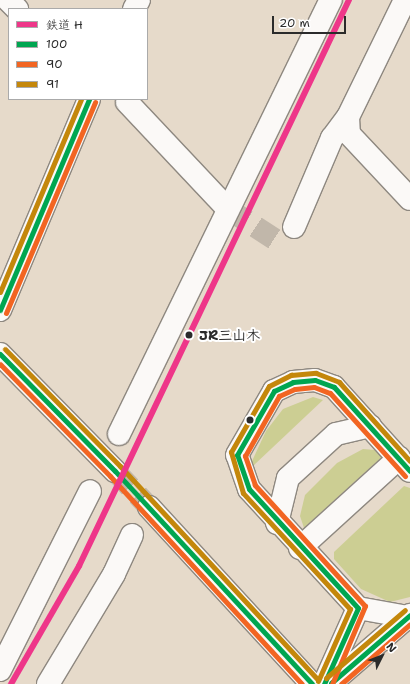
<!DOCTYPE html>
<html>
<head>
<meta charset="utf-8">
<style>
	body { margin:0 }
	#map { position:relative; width:410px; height:684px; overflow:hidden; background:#e6daca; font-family:"Shantell Sans","Klee One",sans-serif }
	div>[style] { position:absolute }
	.green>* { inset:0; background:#ccce93 }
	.minor-tunnel>* { height:22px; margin-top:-11px; transform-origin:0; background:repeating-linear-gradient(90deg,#c1b7aa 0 22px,transparent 0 33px) }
	.roads { filter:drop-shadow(1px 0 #8e8880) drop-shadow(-1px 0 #8e8880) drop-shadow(0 1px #8e8880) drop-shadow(0 -1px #8e8880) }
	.minor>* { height:22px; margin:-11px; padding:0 11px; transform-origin:11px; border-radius:11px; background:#fbf9f7 }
	.bus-1>* { height:5px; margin:-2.5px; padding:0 2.5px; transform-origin:2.5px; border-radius:2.5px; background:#00a651 }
	.bus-2>* { height:5px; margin:-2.5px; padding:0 2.5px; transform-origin:2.5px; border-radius:2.5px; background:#f26522 }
	.bus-3>* { height:5px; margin:-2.5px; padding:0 2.5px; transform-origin:2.5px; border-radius:2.5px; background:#c4870b }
	.rail-1>* { height:6px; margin:-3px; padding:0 3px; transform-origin:3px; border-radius:3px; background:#ee3689 }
	.dots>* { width:11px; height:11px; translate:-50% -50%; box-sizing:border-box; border:2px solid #fff; border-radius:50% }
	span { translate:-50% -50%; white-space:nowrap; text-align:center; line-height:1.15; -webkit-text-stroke:4px #fff; paint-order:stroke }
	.stop-label { font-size:14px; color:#2b2b2b; font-weight:700 }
	.left { translate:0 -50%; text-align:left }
	.legend { position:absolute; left:8px; top:8px; width:140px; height:92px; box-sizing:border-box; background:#fff; border:1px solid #aaa; margin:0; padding:5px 7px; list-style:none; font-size:12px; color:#2b2b2b }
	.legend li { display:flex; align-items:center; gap:8px; height:20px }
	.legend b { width:20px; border:1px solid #aaa }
	.north { position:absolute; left:362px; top:636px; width:40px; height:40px; -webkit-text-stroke:3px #fff; paint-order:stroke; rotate:48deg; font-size:11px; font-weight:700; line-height:16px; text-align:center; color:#2b2b2b }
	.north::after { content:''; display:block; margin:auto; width:14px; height:18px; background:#2b2b2b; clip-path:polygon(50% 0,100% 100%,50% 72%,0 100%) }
	.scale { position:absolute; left:272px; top:16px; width:74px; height:18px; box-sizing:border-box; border:2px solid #2b2b2b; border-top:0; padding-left:5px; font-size:12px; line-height:14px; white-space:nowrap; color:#2b2b2b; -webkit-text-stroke:3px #fff; paint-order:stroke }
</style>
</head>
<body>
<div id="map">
	<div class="green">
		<i style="clip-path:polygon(313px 397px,323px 400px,253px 466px,252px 461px,266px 431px,283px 409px)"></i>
		<i style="clip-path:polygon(363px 449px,375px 450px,383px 456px,304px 528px,300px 516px,305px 495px,337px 463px)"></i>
		<i style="clip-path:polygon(404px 486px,410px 488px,410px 597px,390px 602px,361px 589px,334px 559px,334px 552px)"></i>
	</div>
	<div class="minor-tunnel">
		<i style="left:228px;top:209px;width:57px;rotate:32.9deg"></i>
		<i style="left:115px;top:471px;width:50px;rotate:46.6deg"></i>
	</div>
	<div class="roads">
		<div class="minor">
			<i style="left:8px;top:0;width:13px;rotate:45deg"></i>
			<i style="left:405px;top:0;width:130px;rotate:116deg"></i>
			<i style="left:348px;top:117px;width:17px;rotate:87deg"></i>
			<i style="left:349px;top:134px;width:89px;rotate:46.8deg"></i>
			<i style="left:134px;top:9px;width:10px;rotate:-61deg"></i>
			<i style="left:127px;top:102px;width:147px;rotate:46.7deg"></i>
			<i style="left:294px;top:227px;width:97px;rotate:-66.9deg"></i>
			<i style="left:332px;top:138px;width:26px;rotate:-53deg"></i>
			<i style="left:0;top:310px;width:229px;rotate:-67.1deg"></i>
			<i style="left:0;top:354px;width:164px;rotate:45.5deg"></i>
			<i style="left:119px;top:434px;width:483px;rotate:-64deg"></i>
			<i style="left:149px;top:507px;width:241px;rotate:47.4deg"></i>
			<i style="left:277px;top:523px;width:46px;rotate:-76.3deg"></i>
			<i style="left:288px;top:478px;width:65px;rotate:-42.5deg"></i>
			<i style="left:336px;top:434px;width:35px;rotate:-13deg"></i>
			<i style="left:300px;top:548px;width:134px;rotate:-42.3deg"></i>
			<i style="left:408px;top:617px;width:51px;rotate:-169.8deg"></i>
			<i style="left:358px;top:608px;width:161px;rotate:-132.5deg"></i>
			<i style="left:249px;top:489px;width:36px;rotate:-109deg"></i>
			<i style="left:237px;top:455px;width:74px;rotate:-60deg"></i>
			<i style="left:274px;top:391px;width:21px;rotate:-25deg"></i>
			<i style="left:293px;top:382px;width:22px;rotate:-5deg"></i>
			<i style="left:315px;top:380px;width:20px;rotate:20deg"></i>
			<i style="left:334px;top:387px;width:113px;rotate:47.9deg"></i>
			<i style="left:0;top:670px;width:200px;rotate:-63.3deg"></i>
			<i style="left:48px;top:684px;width:128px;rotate:-59deg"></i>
			<i style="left:114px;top:574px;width:43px;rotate:-65.2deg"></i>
			<i style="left:324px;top:684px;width:83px;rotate:-65.9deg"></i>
			<i style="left:330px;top:684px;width:106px;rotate:-40.8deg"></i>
		</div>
	</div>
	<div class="bus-1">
		<i style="left:0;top:310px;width:229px;rotate:-67.1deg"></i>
		<i style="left:0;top:354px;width:164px;rotate:45.5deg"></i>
		<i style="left:115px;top:471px;width:290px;rotate:47.2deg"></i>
		<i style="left:331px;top:683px;width:104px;rotate:-40.7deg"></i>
		<i style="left:324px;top:684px;width:83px;rotate:-65.9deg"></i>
		<i style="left:358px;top:608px;width:161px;rotate:-132.5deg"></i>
		<i style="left:249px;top:489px;width:36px;rotate:-109deg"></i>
		<i style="left:237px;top:455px;width:74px;rotate:-60deg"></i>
		<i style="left:274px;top:391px;width:21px;rotate:-25deg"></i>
		<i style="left:293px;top:382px;width:22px;rotate:-5deg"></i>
		<i style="left:315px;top:380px;width:20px;rotate:20deg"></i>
		<i style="left:334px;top:387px;width:113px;rotate:47.9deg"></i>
	</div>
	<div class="bus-2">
		<i style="left:6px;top:313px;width:229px;rotate:-67.1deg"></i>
		<i style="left:0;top:364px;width:157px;rotate:45.5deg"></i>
		<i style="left:110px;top:476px;width:283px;rotate:47.3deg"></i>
		<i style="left:332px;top:684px;width:85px;rotate:-67.1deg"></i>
		<i style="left:365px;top:606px;width:164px;rotate:-132.3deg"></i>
		<i style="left:255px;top:485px;width:31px;rotate:-109deg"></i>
		<i style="left:245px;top:456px;width:69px;rotate:-60.5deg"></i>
		<i style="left:279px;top:396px;width:17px;rotate:-24deg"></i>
		<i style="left:295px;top:389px;width:19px;rotate:-6deg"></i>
		<i style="left:314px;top:387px;width:17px;rotate:21deg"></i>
		<i style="left:330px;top:393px;width:112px;rotate:47.9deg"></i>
		<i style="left:341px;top:684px;width:91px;rotate:-41deg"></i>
	</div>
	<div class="bus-3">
		<i style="left:0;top:292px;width:209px;rotate:-67.2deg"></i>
		<i style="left:5px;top:349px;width:164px;rotate:45.5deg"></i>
		<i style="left:120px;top:466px;width:290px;rotate:47.2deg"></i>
		<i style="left:326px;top:678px;width:104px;rotate:-40.7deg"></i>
		<i style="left:318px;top:681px;width:79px;rotate:-66deg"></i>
		<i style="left:350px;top:609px;width:158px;rotate:-132.7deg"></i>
		<i style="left:243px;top:493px;width:43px;rotate:-106.3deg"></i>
		<i style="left:231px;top:452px;width:76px;rotate:-60.1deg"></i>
		<i style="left:269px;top:386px;width:25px;rotate:-27deg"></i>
		<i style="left:291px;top:375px;width:25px;rotate:-5deg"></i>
		<i style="left:316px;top:373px;width:25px;rotate:21deg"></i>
		<i style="left:339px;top:382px;width:106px;rotate:48.1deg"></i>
	</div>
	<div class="rail-1">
		<i style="left:11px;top:684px;width:136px;rotate:-60deg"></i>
		<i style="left:79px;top:566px;width:627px;rotate:-64.5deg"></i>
	</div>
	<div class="dots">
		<i style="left:189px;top:335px;background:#2b2b2b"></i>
		<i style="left:250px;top:420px;background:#2b2b2b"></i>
	</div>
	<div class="stop-label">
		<span class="left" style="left:199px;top:335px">JR三山木</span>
	</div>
	<ul class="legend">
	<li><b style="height:5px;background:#ee3689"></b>鉄道 H</li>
	<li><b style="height:5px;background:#00a651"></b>100</li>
	<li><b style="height:5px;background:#f26522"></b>90</li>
	<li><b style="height:5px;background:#c4870b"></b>91</li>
	</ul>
	<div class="north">N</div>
	<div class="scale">20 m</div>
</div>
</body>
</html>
